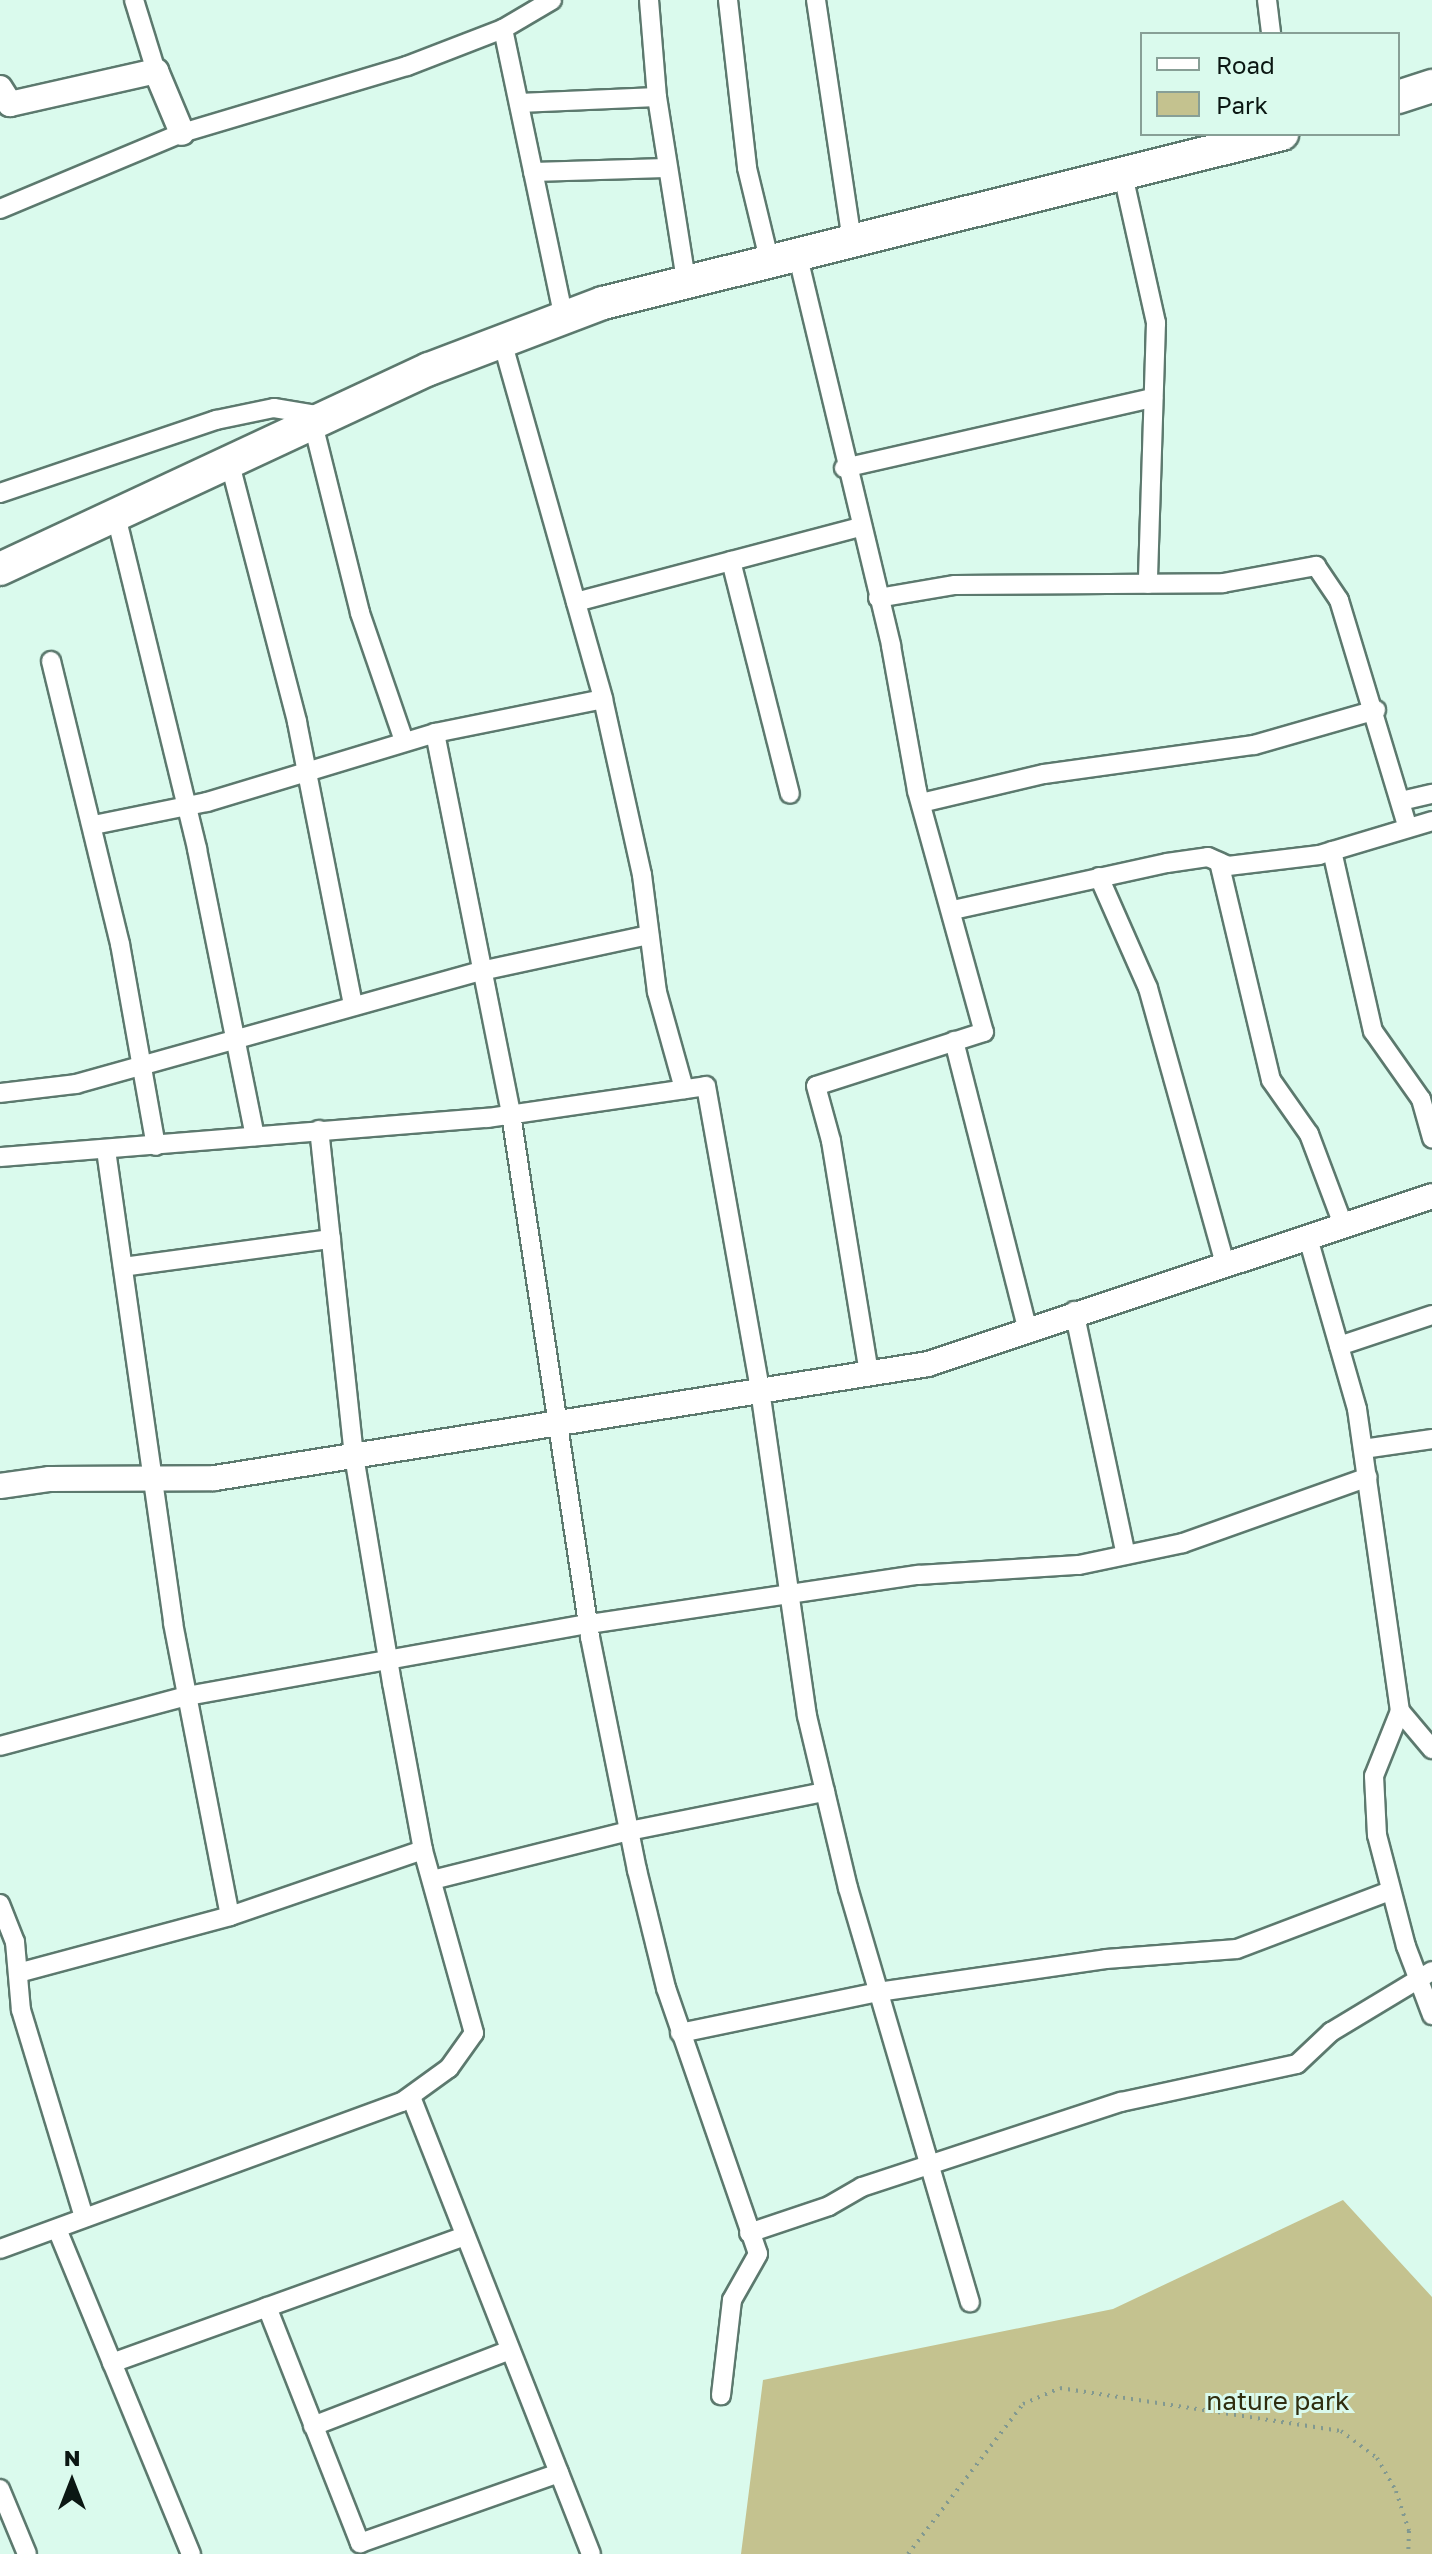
<!DOCTYPE html>
<html>
<head>
<meta charset="utf-8">
<style>
	body { margin:0 }
	#map { position:relative; width:1432px; height:2554px; overflow:hidden; background:#dafaed; font-family:"Golos Text",sans-serif }
	div>[style] { position:absolute }
	.green>* { inset:0; background:#c4c28f }
	.path>* { height:4px; margin-top:-2px; transform-origin:0; background:repeating-linear-gradient(90deg,#829990 0 2px,transparent 0 8px) }
	.roads { filter:drop-shadow(2px 0 #5c796e) drop-shadow(-2px 0 #5c796e) drop-shadow(0 2px #5c796e) drop-shadow(0 -2px #5c796e) }
	.street>* { height:18px; margin:-9px; padding:0 9px; transform-origin:9px; border-radius:9px; background:#fff }
	.secondary>* { height:24px; margin:-12px; padding:0 12px; transform-origin:12px; border-radius:12px; background:#fff }
	.highway>* { height:32px; margin:-16px; padding:0 16px; transform-origin:16px; border-radius:16px; background:#fff }
	span { translate:-50% -50%; white-space:nowrap; text-align:center; line-height:1.15; -webkit-text-stroke:6px #dafaed; paint-order:stroke }
	.park-label { font-size:26px; color:#2f2d0f }
	.legend { position:absolute; left:1140px; top:32px; width:260px; height:104px; box-sizing:border-box; background:#dafaed; border:2px solid #879f96; margin:0; padding:10px 14px; list-style:none; font-size:24px; color:#0b1713 }
	.legend li { display:flex; align-items:center; gap:16px; height:40px }
	.legend b { width:40px; border:2px solid #879f96 }
	.north { position:absolute; left:32px; top:2442px; width:80px; height:80px; -webkit-text-stroke:6px #dafaed; paint-order:stroke; rotate:0deg; font-size:22px; font-weight:700; line-height:32px; text-align:center; color:#0b1713 }
	.north::after { content:''; display:block; margin:auto; width:28px; height:36px; background:#0b1713; clip-path:polygon(50% 0,100% 100%,50% 72%,0 100%) }
</style>
</head>
<body>
<div id="map">
	<div class="green">
		<i style="clip-path:polygon(1343px 2200px,1432px 2297px,1432px 2554px,741px 2554px,763px 2380px,1113px 2309px)"></i>
	</div>
	<div class="path">
		<i style="left:908px;top:2554px;width:189px;rotate:-52.5deg"></i>
		<i style="left:1023px;top:2404px;width:40px;rotate:-23.4deg"></i>
		<i style="left:1060px;top:2388px;width:284px;rotate:8.7deg"></i>
		<i style="left:1341px;top:2431px;width:45px;rotate:36.9deg"></i>
		<i style="left:1377px;top:2458px;width:38px;rotate:60deg"></i>
		<i style="left:1396px;top:2491px;width:42px;rotate:72deg"></i>
		<i style="left:1409px;top:2531px;width:23px;rotate:92deg"></i>
	</div>
	<div class="roads">
		<div class="street">
			<i style="left:134px;top:0;width:74px;rotate:72.8deg"></i>
			<i style="left:649px;top:0;width:97px;rotate:85.3deg"></i>
			<i style="left:657px;top:97px;width:185px;rotate:81deg"></i>
			<i style="left:728px;top:0;width:169px;rotate:83.5deg"></i>
			<i style="left:747px;top:168px;width:94px;rotate:76.4deg"></i>
			<i style="left:816px;top:0;width:243px;rotate:81.5deg"></i>
			<i style="left:1267px;top:0;width:34px;rotate:83deg"></i>
			<i style="left:503px;top:29px;width:57px;rotate:-30.6deg"></i>
			<i style="left:519px;top:103px;width:138px;rotate:-2.5deg"></i>
			<i style="left:533px;top:172px;width:133px;rotate:-1.7deg"></i>
			<i style="left:1123px;top:175px;width:152px;rotate:77.4deg"></i>
			<i style="left:1156px;top:323px;width:261px;rotate:91.8deg"></i>
			<i style="left:0;top:209px;width:197px;rotate:-22.7deg"></i>
			<i style="left:182px;top:133px;width:235px;rotate:-16.6deg"></i>
			<i style="left:407px;top:66px;width:103px;rotate:-21.1deg"></i>
			<i style="left:503px;top:29px;width:295px;rotate:78.1deg"></i>
			<i style="left:797px;top:253px;width:404px;rotate:76.5deg"></i>
			<i style="left:891px;top:646px;width:147px;rotate:79.8deg"></i>
			<i style="left:917px;top:791px;width:250px;rotate:74.5deg"></i>
			<i style="left:984px;top:1032px;width:176px;rotate:162.2deg"></i>
			<i style="left:816px;top:1086px;width:57px;rotate:74.7deg"></i>
			<i style="left:831px;top:1141px;width:235px;rotate:80.7deg"></i>
			<i style="left:502px;top:341px;width:372px;rotate:74.2deg"></i>
			<i style="left:603px;top:699px;width:180px;rotate:77.5deg"></i>
			<i style="left:642px;top:875px;width:118px;rotate:82.7deg"></i>
			<i style="left:657px;top:992px;width:101px;rotate:74.4deg"></i>
			<i style="left:313px;top:424px;width:195px;rotate:76deg"></i>
			<i style="left:360px;top:613px;width:135px;rotate:71deg"></i>
			<i style="left:230px;top:464px;width:267px;rotate:75.4deg"></i>
			<i style="left:297px;top:722px;width:289px;rotate:78.8deg"></i>
			<i style="left:844px;top:468px;width:317px;rotate:-12.8deg"></i>
			<i style="left:0;top:493px;width:228px;rotate:-18.7deg"></i>
			<i style="left:216px;top:420px;width:59px;rotate:-11.7deg"></i>
			<i style="left:274px;top:408px;width:50px;rotate:9.3deg"></i>
			<i style="left:116px;top:516px;width:343px;rotate:76.3deg"></i>
			<i style="left:197px;top:849px;width:293px;rotate:78.6deg"></i>
			<i style="left:731px;top:561px;width:240px;rotate:75.8deg"></i>
			<i style="left:878px;top:598px;width:78px;rotate:-9.6deg"></i>
			<i style="left:955px;top:585px;width:268px;rotate:-0.4deg"></i>
			<i style="left:1223px;top:583px;width:95px;rotate:-10.4deg"></i>
			<i style="left:1316px;top:566px;width:41px;rotate:55.9deg"></i>
			<i style="left:1339px;top:600px;width:238px;rotate:73.2deg"></i>
			<i style="left:576px;top:602px;width:293px;rotate:-14.8deg"></i>
			<i style="left:51px;top:661px;width:291px;rotate:76.3deg"></i>
			<i style="left:120px;top:944px;width:205px;rotate:79.9deg"></i>
			<i style="left:435px;top:733px;width:389px;rotate:78.7deg"></i>
			<i style="left:511px;top:1114px;width:529px;rotate:81.41deg"></i>
			<i style="left:590px;top:1637px;width:238px;rotate:78.6deg"></i>
			<i style="left:637px;top:1870px;width:122px;rotate:76.2deg"></i>
			<i style="left:666px;top:1988px;width:281px;rotate:70.9deg"></i>
			<i style="left:758px;top:2254px;width:53px;rotate:119.5deg"></i>
			<i style="left:732px;top:2300px;width:96px;rotate:96.6deg"></i>
			<i style="left:1401px;top:801px;width:32px;rotate:-13deg"></i>
			<i style="left:921px;top:803px;width:126px;rotate:-13.3deg"></i>
			<i style="left:1044px;top:774px;width:212px;rotate:-7.9deg"></i>
			<i style="left:1254px;top:745px;width:127px;rotate:-16deg"></i>
			<i style="left:94px;top:825px;width:115px;rotate:-11.5deg"></i>
			<i style="left:207px;top:802px;width:238px;rotate:-16.8deg"></i>
			<i style="left:435px;top:733px;width:171px;rotate:-11.4deg"></i>
			<i style="left:1332px;top:851px;width:185px;rotate:77.2deg"></i>
			<i style="left:1373px;top:1031px;width:83px;rotate:54.8deg"></i>
			<i style="left:1421px;top:1099px;width:41px;rotate:74.2deg"></i>
			<i style="left:1219px;top:862px;width:224px;rotate:76.6deg"></i>
			<i style="left:1271px;top:1080px;width:66px;rotate:54.9deg"></i>
			<i style="left:1309px;top:1134px;width:99px;rotate:69.4deg"></i>
			<i style="left:1099px;top:877px;width:121px;rotate:66.2deg"></i>
			<i style="left:1148px;top:988px;width:287px;rotate:74.4deg"></i>
			<i style="left:953px;top:910px;width:219px;rotate:-12.4deg"></i>
			<i style="left:1167px;top:863px;width:41px;rotate:-8.3deg"></i>
			<i style="left:1208px;top:857px;width:22px;rotate:24deg"></i>
			<i style="left:1228px;top:866px;width:92px;rotate:-6.9deg"></i>
			<i style="left:1319px;top:855px;width:118px;rotate:-16.7deg"></i>
			<i style="left:954px;top:1041px;width:295px;rotate:75.7deg"></i>
			<i style="left:0;top:1093px;width:77px;rotate:-6.8deg"></i>
			<i style="left:76px;top:1084px;width:420px;rotate:-15.6deg"></i>
			<i style="left:481px;top:971px;width:172px;rotate:-12.1deg"></i>
			<i style="left:106px;top:1150px;width:478px;rotate:81.9deg"></i>
			<i style="left:173px;top:1623px;width:298px;rotate:79deg"></i>
			<i style="left:0;top:1157px;width:489px;rotate:-4.6deg"></i>
			<i style="left:487px;top:1118px;width:221px;rotate:-8.3deg"></i>
			<i style="left:706px;top:1086px;width:309px;rotate:79.9deg"></i>
			<i style="left:760px;top:1390px;width:329px;rotate:81.8deg"></i>
			<i style="left:807px;top:1716px;width:177px;rotate:76.6deg"></i>
			<i style="left:848px;top:1888px;width:432px;rotate:73.6deg"></i>
			<i style="left:1308px;top:1238px;width:178px;rotate:74deg"></i>
			<i style="left:1357px;top:1409px;width:305px;rotate:81.9deg"></i>
			<i style="left:1400px;top:1711px;width:70px;rotate:111.8deg"></i>
			<i style="left:1374px;top:1776px;width:59px;rotate:87.1deg"></i>
			<i style="left:1377px;top:1835px;width:115px;rotate:75.4deg"></i>
			<i style="left:1406px;top:1946px;width:74px;rotate:69.4deg"></i>
			<i style="left:123px;top:1267px;width:210px;rotate:-7.7deg"></i>
			<i style="left:1074px;top:1311px;width:249px;rotate:78deg"></i>
			<i style="left:1339px;top:1346px;width:98px;rotate:-18.4deg"></i>
			<i style="left:1363px;top:1449px;width:70px;rotate:-8.2deg"></i>
			<i style="left:1400px;top:1711px;width:50px;rotate:49.9deg"></i>
			<i style="left:0;top:1746px;width:194px;rotate:-15deg"></i>
			<i style="left:187px;top:1696px;width:408px;rotate:-10.2deg"></i>
			<i style="left:589px;top:1624px;width:333px;rotate:-8.5deg"></i>
			<i style="left:918px;top:1575px;width:161px;rotate:-3.6deg"></i>
			<i style="left:1079px;top:1565px;width:106px;rotate:-11.9deg"></i>
			<i style="left:1183px;top:1543px;width:196px;rotate:-19.6deg"></i>
			<i style="left:432px;top:1880px;width:203px;rotate:-14deg"></i>
			<i style="left:629px;top:1831px;width:200px;rotate:-11.3deg"></i>
			<i style="left:0;top:1904px;width:41px;rotate:68.5deg"></i>
			<i style="left:15px;top:1942px;width:68px;rotate:85deg"></i>
			<i style="left:21px;top:2010px;width:217px;rotate:73.1deg"></i>
			<i style="left:18px;top:1973px;width:220px;rotate:-15deg"></i>
			<i style="left:230px;top:1916px;width:204px;rotate:-18.9deg"></i>
			<i style="left:680px;top:2033px;width:202px;rotate:-11.7deg"></i>
			<i style="left:878px;top:1992px;width:230px;rotate:-8.2deg"></i>
			<i style="left:1106px;top:1959px;width:131px;rotate:-4.4deg"></i>
			<i style="left:1237px;top:1949px;width:164px;rotate:-20.8deg"></i>
			<i style="left:411px;top:2097px;width:491px;rotate:68.5deg"></i>
			<i style="left:57px;top:2229px;width:352px;rotate:67.6deg"></i>
			<i style="left:749px;top:2233px;width:84px;rotate:-18.6deg"></i>
			<i style="left:829px;top:2206px;width:38px;rotate:-30deg"></i>
			<i style="left:862px;top:2187px;width:273px;rotate:-18.2deg"></i>
			<i style="left:1121px;top:2102px;width:180px;rotate:-12.2deg"></i>
			<i style="left:1297px;top:2064px;width:47px;rotate:-43.3deg"></i>
			<i style="left:1331px;top:2032px;width:118px;rotate:-31.1deg"></i>
			<i style="left:0;top:2249px;width:428px;rotate:-20.1deg"></i>
			<i style="left:402px;top:2102px;width:58px;rotate:-35.9deg"></i>
			<i style="left:449px;top:2068px;width:43px;rotate:-54.5deg"></i>
			<i style="left:474px;top:2033px;width:190px;rotate:-105.6deg"></i>
			<i style="left:423px;top:1850px;width:170px;rotate:-100.5deg"></i>
			<i style="left:392px;top:1683px;width:230px;rotate:-99.5deg"></i>
			<i style="left:354px;top:1456px;width:328px;rotate:-96.1deg"></i>
			<i style="left:267px;top:2307px;width:254px;rotate:68.5deg"></i>
			<i style="left:360px;top:2543px;width:211px;rotate:-19.4deg"></i>
			<i style="left:112px;top:2363px;width:375px;rotate:-19.8deg"></i>
			<i style="left:313px;top:2426px;width:211px;rotate:-21.1deg"></i>
			<i style="left:0;top:2489px;width:70px;rotate:67.4deg"></i>
		</div>
		<div class="secondary">
			<i style="left:0;top:88px;width:19px;rotate:58deg"></i>
			<i style="left:10px;top:104px;width:150px;rotate:-12.7deg"></i>
			<i style="left:156px;top:71px;width:67px;rotate:67.2deg"></i>
			<i style="left:0;top:1486px;width:49px;rotate:-8.1deg"></i>
			<i style="left:49px;top:1479px;width:166px;rotate:-0.3deg"></i>
			<i style="left:215px;top:1478px;width:722px;rotate:-9.08deg"></i>
			<i style="left:928px;top:1364px;width:531px;rotate:-18.43deg"></i>
		</div>
		<div class="highway">
			<i style="left:1398px;top:97px;width:36px;rotate:-18deg"></i>
			<i style="left:0;top:569px;width:473px;rotate:-25deg"></i>
			<i style="left:429px;top:369px;width:186px;rotate:-20.8deg"></i>
			<i style="left:603px;top:303px;width:700px;rotate:-13.98deg"></i>
		</div>
	</div>
	<div class="park-label">
		<span style="left:1278px;top:2401px">nature park</span>
	</div>
	<ul class="legend">
	<li><b style="height:10px;background:#fff"></b>Road</li>
	<li><b style="height:22px;background:#c4c28f"></b>Park</li>
	</ul>
	<div class="north">N</div>
</div>
</body>
</html>
